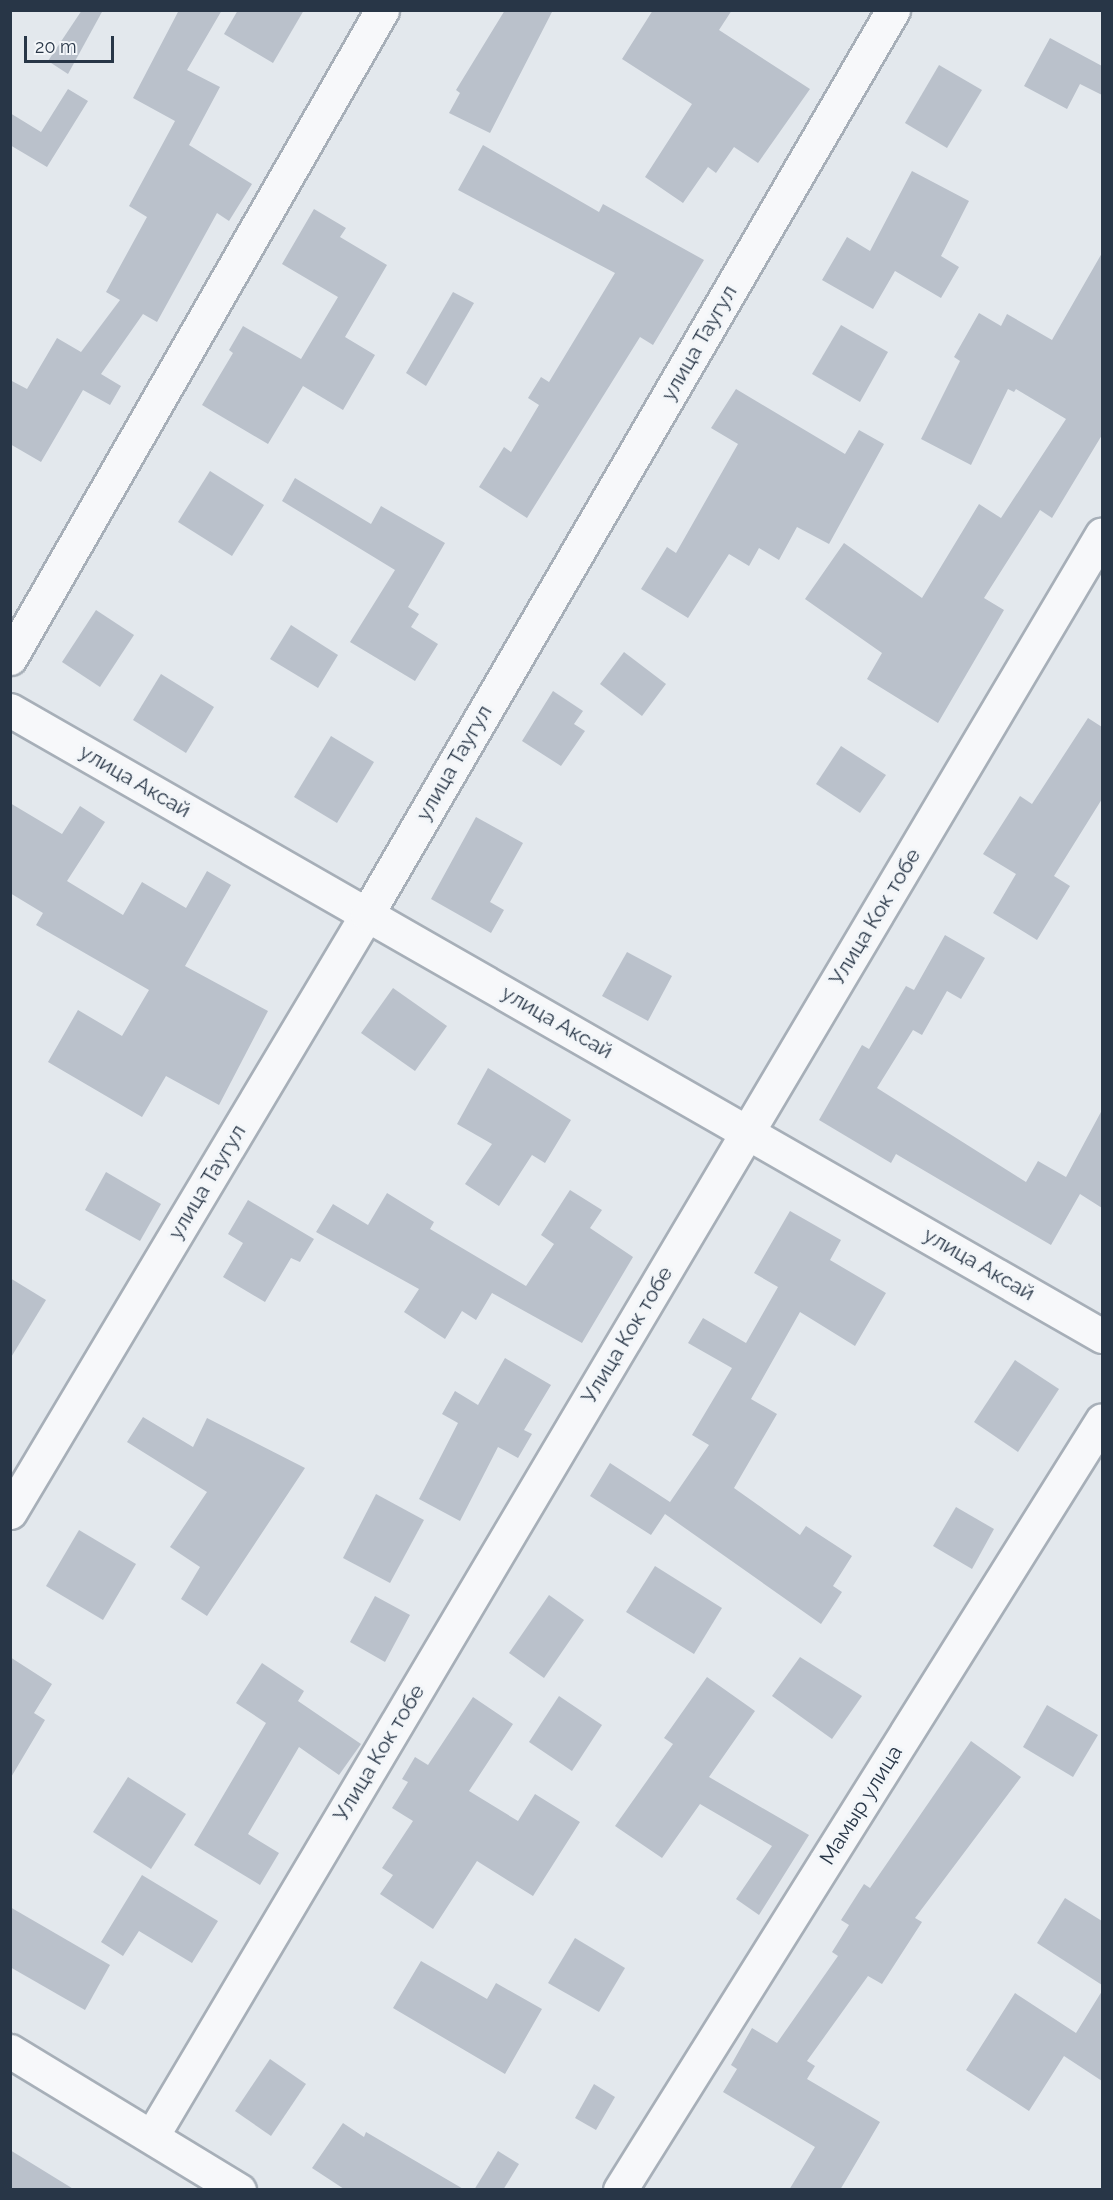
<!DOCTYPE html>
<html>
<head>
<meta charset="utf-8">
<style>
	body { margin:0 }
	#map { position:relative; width:1113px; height:2200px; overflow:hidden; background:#e3e8ed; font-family:Raleway,sans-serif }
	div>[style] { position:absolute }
	.building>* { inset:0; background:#bac1cb }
	.roads { filter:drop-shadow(2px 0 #a7afb8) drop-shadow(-2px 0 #a7afb8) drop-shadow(0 2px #a7afb8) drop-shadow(0 -2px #a7afb8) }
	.minor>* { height:33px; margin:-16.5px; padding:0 16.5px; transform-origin:16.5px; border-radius:16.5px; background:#f7f8fa }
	span { translate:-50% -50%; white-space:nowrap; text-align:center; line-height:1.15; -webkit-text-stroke:6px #f3f6f9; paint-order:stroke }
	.street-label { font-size:21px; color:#283647 }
	.frame { position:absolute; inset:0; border:12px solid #283647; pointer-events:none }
	.scale { position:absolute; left:24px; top:36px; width:90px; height:27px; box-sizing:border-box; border:3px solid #283647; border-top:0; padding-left:8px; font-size:18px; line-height:21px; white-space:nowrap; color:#283647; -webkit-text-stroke:4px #f3f6f9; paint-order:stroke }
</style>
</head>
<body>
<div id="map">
	<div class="building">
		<i style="clip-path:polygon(82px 10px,103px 10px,68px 74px,48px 61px)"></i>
		<i style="clip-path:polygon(179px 10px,222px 10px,187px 70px,220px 87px,189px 145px,252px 184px,229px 221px,217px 213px,157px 322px,143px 314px,101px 374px,121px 386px,110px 405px,83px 390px,41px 462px,10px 444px,10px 380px,27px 389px,57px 338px,81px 352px,120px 300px,106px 292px,147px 217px,129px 206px,175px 121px,133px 98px)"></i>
		<i style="clip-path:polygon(238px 10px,304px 10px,273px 63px,224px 34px)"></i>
		<i style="clip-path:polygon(505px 10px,553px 10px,490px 133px,449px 113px,460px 93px,456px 90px)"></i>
		<i style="clip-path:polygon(653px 10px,732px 10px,719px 30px,810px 89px,758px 163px,734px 147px,716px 173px,708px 167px,683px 203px,645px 177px,692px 104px,622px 59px)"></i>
		<i style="clip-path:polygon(1050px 38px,1102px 66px,1102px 95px,1080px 84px,1067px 109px,1024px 86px)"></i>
		<i style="clip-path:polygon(939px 65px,982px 90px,947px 148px,905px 123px)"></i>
		<i style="clip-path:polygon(68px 89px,88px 101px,47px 167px,10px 145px,10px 113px,41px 132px)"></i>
		<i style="clip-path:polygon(483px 145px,599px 212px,603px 204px,704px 260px,653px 345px,640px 337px,527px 518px,479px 487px,504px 447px,511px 452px,539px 405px,528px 398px,541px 377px,549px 382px,615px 273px,458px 190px)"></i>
		<i style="clip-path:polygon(912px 171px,969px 201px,941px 256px,959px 267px,941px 298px,895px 271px,873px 309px,822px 280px,847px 237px,870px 251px)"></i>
		<i style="clip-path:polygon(314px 209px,346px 228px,340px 237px,387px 265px,345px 337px,375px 355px,343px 410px,303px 386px,268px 444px,202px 405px,233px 353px,229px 350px,243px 326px,301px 359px,338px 297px,282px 264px)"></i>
		<i style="clip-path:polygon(1102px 253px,1102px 435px,1052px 518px,1040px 510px,984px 598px,1004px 610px,938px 723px,867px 679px,882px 653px,805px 599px,844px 543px,922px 598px,979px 504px,1001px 518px,1066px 419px,1016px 389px,1014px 392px,1008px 389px,971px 465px,921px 439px,960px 361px,954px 357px,979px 313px,1001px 326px,1007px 314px,1052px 340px)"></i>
		<i style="clip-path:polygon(453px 292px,474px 303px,426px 386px,406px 373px)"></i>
		<i style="clip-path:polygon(841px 325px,888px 352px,860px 402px,812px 374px)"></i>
		<i style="clip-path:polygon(736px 389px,845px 454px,859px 430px,884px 444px,829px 544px,797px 527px,779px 560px,759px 548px,749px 566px,729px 554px,688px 618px,641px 589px,667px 547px,676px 553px,738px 444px,711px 428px)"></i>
		<i style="clip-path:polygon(210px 471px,264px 505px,232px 556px,178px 522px)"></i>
		<i style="clip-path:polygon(295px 478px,371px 524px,381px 506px,445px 543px,408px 607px,419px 614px,411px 627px,438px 644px,415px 681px,350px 642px,395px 570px,282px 501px)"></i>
		<i style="clip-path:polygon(96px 610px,134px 635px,100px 687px,62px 662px)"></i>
		<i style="clip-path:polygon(291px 625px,338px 655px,318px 688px,270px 659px)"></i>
		<i style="clip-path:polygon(624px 652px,666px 684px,642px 716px,600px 684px)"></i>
		<i style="clip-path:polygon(161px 674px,214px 707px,186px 753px,133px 720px)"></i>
		<i style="clip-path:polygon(553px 691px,583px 711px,574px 724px,585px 731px,561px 766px,522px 741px)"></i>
		<i style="clip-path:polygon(1088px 718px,1102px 727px,1102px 799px,1054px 876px,1070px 886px,1037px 940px,993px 913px,1016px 874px,983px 854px,1020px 796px,1032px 804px)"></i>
		<i style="clip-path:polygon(331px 736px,374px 762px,337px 823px,294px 797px)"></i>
		<i style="clip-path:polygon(841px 746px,886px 775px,860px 813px,816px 784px)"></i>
		<i style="clip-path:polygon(10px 803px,62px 834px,80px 806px,105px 822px,67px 881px,123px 915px,142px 882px,186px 908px,207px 871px,231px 885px,185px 966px,268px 1011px,219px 1105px,166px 1076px,142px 1117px,48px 1062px,78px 1010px,122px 1036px,149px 990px,36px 925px,43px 913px,10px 893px)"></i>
		<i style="clip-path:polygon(476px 817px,523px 843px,490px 902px,504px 910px,491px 933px,431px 899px)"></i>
		<i style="clip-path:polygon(945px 935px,985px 958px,961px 999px,947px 991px,922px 1035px,913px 1030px,877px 1088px,1026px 1182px,1038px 1161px,1066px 1177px,1102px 1110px,1102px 1208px,1080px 1194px,1051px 1245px,896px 1154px,891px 1163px,819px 1120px,862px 1045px,869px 1049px,906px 986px,914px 990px)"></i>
		<i style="clip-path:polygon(627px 952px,672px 976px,648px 1021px,602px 996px)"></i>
		<i style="clip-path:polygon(393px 988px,447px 1026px,415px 1071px,361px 1033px)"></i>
		<i style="clip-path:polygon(488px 1068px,571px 1120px,545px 1163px,532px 1155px,499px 1206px,465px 1184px,492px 1144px,457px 1124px)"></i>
		<i style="clip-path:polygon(106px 1172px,161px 1204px,140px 1241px,85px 1210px)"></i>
		<i style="clip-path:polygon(570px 1190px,602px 1210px,590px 1228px,633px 1257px,582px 1343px,492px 1293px,476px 1320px,462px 1311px,445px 1339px,404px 1312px,419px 1289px,316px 1232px,333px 1204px,368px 1225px,387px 1193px,434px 1222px,430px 1229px,526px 1286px,554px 1244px,541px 1235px)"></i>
		<i style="clip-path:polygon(248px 1200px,314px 1239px,300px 1262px,291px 1258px,265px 1302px,223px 1277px,243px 1243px,228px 1234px)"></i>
		<i style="clip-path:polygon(790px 1211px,841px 1240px,830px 1260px,886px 1293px,855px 1346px,800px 1312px,751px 1399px,777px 1414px,734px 1488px,800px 1535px,806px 1526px,852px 1556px,833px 1586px,842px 1592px,821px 1624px,665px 1514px,651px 1535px,590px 1496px,610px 1463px,670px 1502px,709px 1445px,692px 1435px,732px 1368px,688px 1343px,703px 1318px,746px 1343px,778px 1287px,754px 1273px)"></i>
		<i style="clip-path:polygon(10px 1278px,46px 1300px,10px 1359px)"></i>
		<i style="clip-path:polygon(505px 1358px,551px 1385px,524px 1430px,532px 1434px,518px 1458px,498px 1447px,460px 1521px,419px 1499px,458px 1423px,442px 1414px,455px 1391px,478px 1405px)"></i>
		<i style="clip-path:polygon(1015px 1360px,1059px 1389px,1018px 1452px,974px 1422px)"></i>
		<i style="clip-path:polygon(143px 1417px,193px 1447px,207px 1418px,305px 1468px,207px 1616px,181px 1599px,200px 1567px,170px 1547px,207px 1492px,127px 1442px)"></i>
		<i style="clip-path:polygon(376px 1494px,424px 1520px,390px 1583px,343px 1558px)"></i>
		<i style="clip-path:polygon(956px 1507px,994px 1529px,972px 1569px,933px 1546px)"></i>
		<i style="clip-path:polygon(79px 1530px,136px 1564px,103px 1620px,46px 1586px)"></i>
		<i style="clip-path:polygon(655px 1566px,722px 1608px,694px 1654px,626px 1612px)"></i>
		<i style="clip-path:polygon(549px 1595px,584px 1620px,544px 1678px,509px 1653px)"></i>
		<i style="clip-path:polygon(375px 1596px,410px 1615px,385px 1662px,350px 1642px)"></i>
		<i style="clip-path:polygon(10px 1657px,52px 1684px,34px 1713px,45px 1720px,10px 1779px)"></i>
		<i style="clip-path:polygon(800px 1657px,862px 1696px,832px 1739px,772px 1696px)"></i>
		<i style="clip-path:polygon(262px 1663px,304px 1691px,298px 1701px,361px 1744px,339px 1775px,299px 1747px,248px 1834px,279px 1853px,260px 1885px,194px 1845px,266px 1723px,236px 1703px)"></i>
		<i style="clip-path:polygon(707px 1677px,755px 1711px,709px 1777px,809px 1835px,759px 1915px,736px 1899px,772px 1846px,700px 1804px,662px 1858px,615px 1826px,673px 1744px,664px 1738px)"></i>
		<i style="clip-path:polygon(559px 1696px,602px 1725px,572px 1771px,529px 1742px)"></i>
		<i style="clip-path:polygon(473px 1697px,513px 1724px,469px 1791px,518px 1821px,535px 1794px,580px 1822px,533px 1896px,477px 1861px,433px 1929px,380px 1894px,393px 1875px,382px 1868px,413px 1821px,392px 1808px,408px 1782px,402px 1779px,415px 1757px,428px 1765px)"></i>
		<i style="clip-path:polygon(1047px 1705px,1098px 1735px,1073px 1777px,1023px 1747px)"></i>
		<i style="clip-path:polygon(971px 1741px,1021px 1777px,915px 1918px,922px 1922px,882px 1984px,868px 1976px,807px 2061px,815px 2066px,807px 2079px,880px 2122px,840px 2190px,789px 2190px,815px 2147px,723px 2092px,737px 2069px,731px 2065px,752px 2028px,777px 2043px,838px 1956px,832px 1952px,849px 1925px,841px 1920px,864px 1884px,870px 1888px)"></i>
		<i style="clip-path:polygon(128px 1777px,186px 1814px,151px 1869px,93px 1832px)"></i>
		<i style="clip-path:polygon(142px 1875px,218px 1921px,192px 1963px,139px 1931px,123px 1956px,101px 1942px)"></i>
		<i style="clip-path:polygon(1065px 1898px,1102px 1921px,1102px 1985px,1037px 1943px)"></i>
		<i style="clip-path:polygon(10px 1907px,110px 1965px,85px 2010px,10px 1967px)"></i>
		<i style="clip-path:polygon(575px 1938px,625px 1968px,599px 2012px,548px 1983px)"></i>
		<i style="clip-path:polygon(421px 1961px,487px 1999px,496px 1983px,542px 2009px,505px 2074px,393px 2008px)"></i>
		<i style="clip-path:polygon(1102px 1991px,1102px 2081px,1064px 2056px,1029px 2111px,966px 2070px,1015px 1993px,1076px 2033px)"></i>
		<i style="clip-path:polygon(270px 2059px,306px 2084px,271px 2136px,235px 2111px)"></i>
		<i style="clip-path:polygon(594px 2084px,615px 2097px,596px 2130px,575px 2118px)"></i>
		<i style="clip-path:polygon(343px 2123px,364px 2137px,366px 2132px,465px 2190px,344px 2189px,312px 2168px)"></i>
		<i style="clip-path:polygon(10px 2150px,75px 2190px,10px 2190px)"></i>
		<i style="clip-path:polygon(498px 2151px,519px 2164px,503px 2190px,474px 2190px)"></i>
	</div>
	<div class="roads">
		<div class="minor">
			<i style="left:10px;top:658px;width:747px;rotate:-60.14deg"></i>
			<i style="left:10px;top:710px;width:1259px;rotate:29.82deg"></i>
			<i style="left:10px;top:1512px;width:696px;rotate:-59.16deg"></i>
			<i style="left:367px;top:914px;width:1046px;rotate:-59.81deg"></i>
			<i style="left:10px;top:2051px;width:268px;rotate:31.3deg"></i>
			<i style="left:152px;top:2136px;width:1862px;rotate:-59.33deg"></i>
			<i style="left:620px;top:2190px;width:908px;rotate:-57.95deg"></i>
		</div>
	</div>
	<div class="street-label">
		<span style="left:699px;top:343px;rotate:-60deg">улица Таугул</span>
		<span style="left:454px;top:763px;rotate:-60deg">улица Таугул</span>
		<span style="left:135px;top:781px;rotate:30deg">улица Аксай</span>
		<span style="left:875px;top:917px;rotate:-59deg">Улица Кок тобе</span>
		<span style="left:557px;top:1022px;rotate:30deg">улица Аксай</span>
		<span style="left:207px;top:1182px;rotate:-59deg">улица Таугул</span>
		<span style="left:979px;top:1264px;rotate:30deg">улица Аксай</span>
		<span style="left:627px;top:1335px;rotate:-59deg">Улица Кок тобе</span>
		<span style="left:379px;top:1753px;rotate:-59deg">Улица Кок тобе</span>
		<span style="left:861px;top:1805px;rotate:-58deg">Мамыр улица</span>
	</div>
	<div class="frame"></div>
	<div class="scale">20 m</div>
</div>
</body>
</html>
